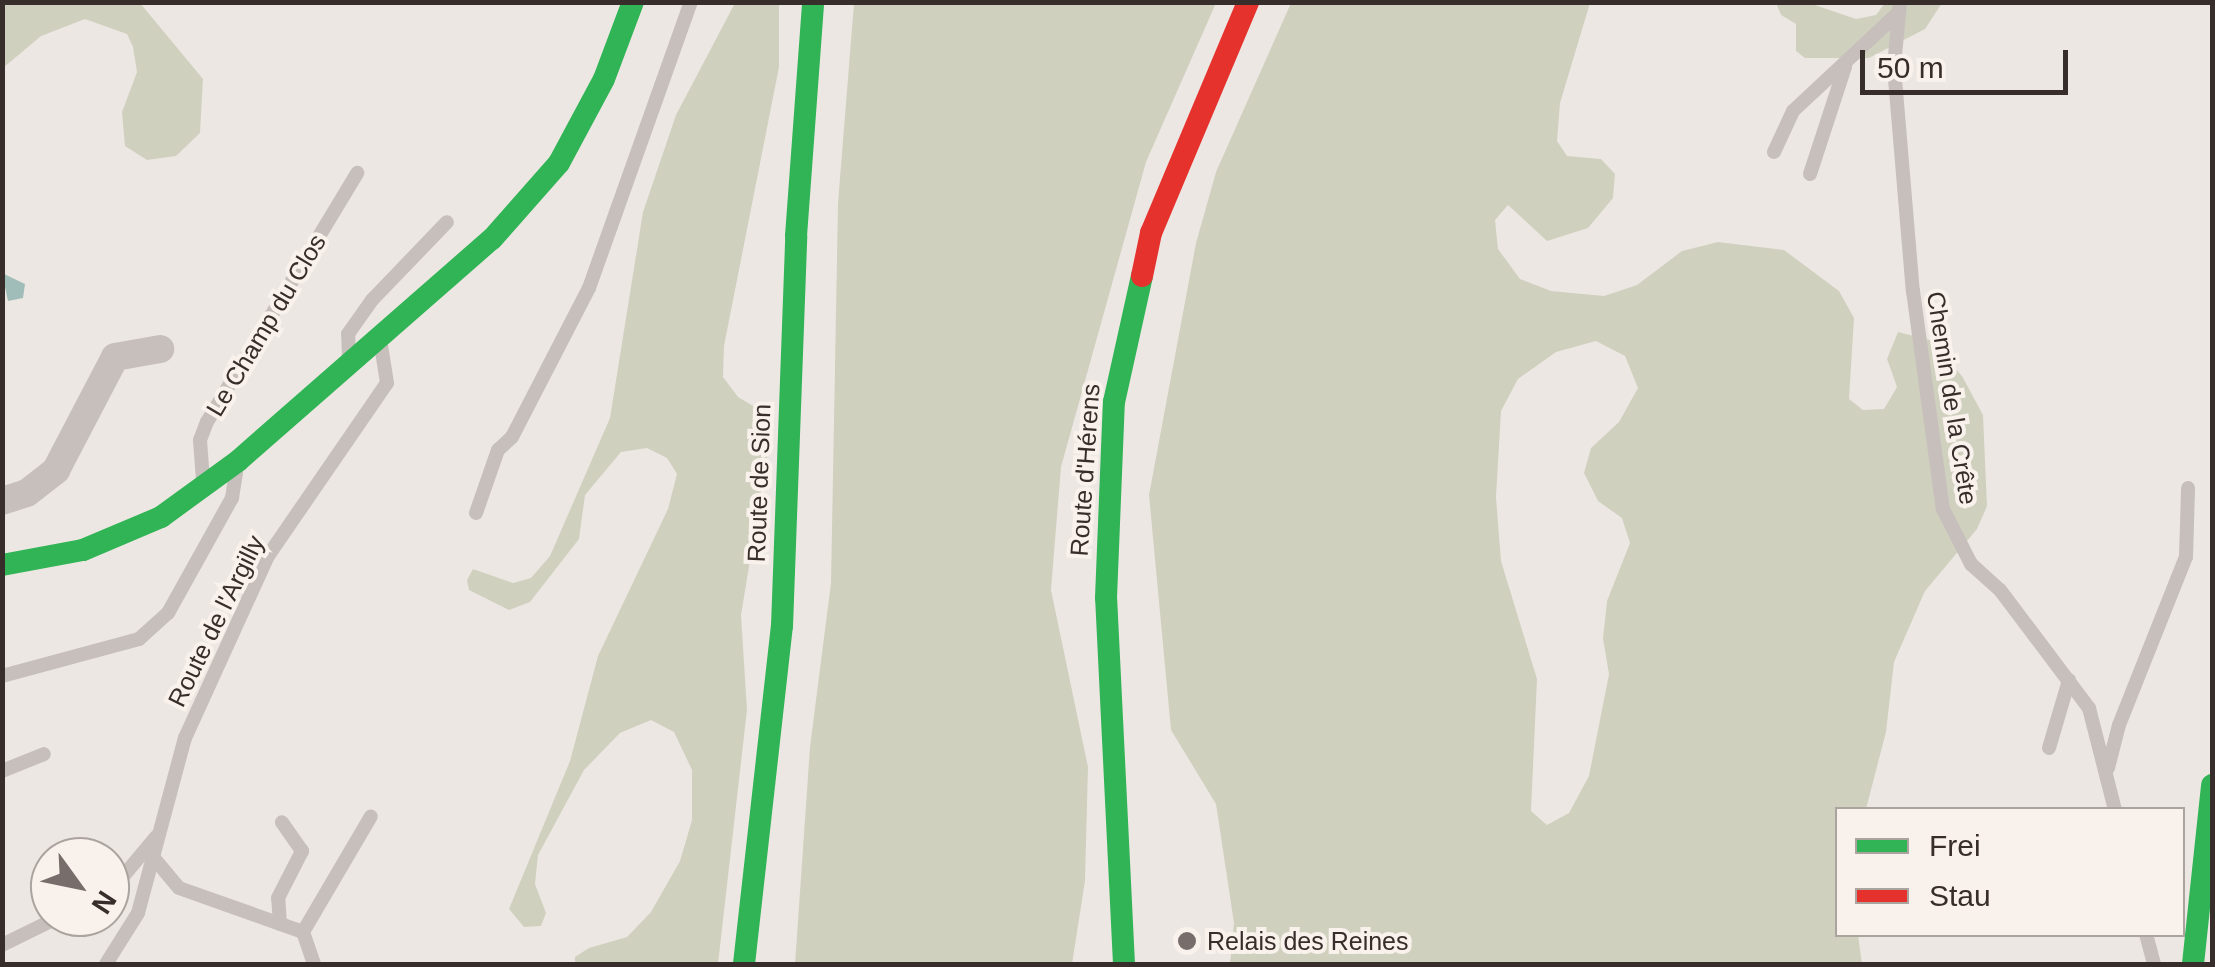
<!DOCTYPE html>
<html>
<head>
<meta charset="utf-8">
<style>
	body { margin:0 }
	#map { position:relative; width:2215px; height:967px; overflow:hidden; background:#ede7e3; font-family:Arial,sans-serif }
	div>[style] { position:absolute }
	.green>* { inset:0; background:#d0d0bf }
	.water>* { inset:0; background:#a1bdb9 }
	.lane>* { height:14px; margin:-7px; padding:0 7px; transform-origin:7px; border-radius:7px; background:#c6bfbc }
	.street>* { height:28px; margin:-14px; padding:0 14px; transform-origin:14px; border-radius:14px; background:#c6bfbc }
	.fast>* { height:22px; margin:-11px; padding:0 11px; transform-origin:11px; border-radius:11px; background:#30b455 }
	.jam>* { height:22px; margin:-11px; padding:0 11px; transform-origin:11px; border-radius:11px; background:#e5322d }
	.dots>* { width:28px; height:28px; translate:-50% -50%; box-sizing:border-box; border:5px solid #f8f1ec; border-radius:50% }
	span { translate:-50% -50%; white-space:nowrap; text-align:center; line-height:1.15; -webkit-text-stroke:8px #f8f1ec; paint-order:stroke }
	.street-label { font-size:25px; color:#372d2a }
	.poi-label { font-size:25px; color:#372d2a }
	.left { translate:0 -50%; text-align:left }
	.frame { position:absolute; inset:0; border:5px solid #372d2a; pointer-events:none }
	.legend { position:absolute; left:1835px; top:807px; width:350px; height:130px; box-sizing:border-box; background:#f8f1ec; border:2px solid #aba39e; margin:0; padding:12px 18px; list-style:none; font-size:30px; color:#372d2a }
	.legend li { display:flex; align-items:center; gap:20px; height:50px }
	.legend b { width:50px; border:2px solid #aba39e }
	.north { position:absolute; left:30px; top:837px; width:100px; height:100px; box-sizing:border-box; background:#f8f1ec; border:2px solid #aba39e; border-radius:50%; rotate:123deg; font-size:28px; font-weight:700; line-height:40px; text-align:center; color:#372d2a }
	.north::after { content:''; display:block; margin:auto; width:35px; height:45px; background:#776e6b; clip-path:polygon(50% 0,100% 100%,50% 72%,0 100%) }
	.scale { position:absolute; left:1860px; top:50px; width:208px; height:45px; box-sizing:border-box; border:5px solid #372d2a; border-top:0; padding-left:12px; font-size:30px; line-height:35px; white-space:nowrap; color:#372d2a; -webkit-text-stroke:8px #f8f1ec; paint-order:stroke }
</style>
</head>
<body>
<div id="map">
	<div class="green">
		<i style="clip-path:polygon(3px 2px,140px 3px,203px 79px,200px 133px,176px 156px,147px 160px,125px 146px,122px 112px,137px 72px,133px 47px,127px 34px,85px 19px,41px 36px,3px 68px)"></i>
		<i style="clip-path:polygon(735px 3px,779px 3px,779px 67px,724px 346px,723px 377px,738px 397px,760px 410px,771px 434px,741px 615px,747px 710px,718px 964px,575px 964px,575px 957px,589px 948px,627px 937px,651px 912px,680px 861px,692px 820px,692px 770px,674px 732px,651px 720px,620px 733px,584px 770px,538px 855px,535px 884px,546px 913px,541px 926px,524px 927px,509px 909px,570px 761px,598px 656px,668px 509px,677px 474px,667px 458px,647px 448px,621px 452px,585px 495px,579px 539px,530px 602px,509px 610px,469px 590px,467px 580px,473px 569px,513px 583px,531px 578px,550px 556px,610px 418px,643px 212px,676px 115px)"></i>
		<i style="clip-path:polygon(854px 3px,1216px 3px,1146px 162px,1061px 467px,1051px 590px,1088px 767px,1085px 881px,1072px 964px,795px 964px,810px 747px,831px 583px,838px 203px)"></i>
		<i style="clip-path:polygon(evenodd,1291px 3px,1590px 3px,1560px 103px,1557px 141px,1567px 156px,1601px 159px,1615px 174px,1613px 198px,1588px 228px,1547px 241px,1508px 205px,1495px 220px,1498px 249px,1520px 279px,1551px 291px,1604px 296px,1637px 285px,1682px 251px,1718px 242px,1784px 250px,1839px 291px,1854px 318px,1849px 399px,1863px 410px,1884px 409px,1897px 387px,1887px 359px,1898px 332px,1930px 340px,1962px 376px,1983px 415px,1987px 506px,1977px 529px,1925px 591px,1894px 662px,1886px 732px,1866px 809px,1838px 810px,1838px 934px,1858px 935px,1862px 964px,1230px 964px,1234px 923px,1216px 804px,1171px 730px,1149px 495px,1196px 243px,1216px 172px,1291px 3px,1596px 341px,1625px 356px,1638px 388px,1619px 422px,1591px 448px,1584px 473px,1598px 501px,1622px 518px,1630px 543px,1607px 601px,1603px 639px,1609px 674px,1589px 776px,1569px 813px,1547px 825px,1531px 811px,1537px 679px,1501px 561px,1496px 497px,1501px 411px,1518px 379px,1556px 352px,1596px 341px)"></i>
		<i style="clip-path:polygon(1776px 3px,1809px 3px,1856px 19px,1876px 15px,1885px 3px,1942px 3px,1925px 29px,1869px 58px,1805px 58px,1796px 51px,1796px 24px,1781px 15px)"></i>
	</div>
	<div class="water">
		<i style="clip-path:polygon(2px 273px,25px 284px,23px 298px,8px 301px)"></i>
	</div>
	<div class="lane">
		<i style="left:1900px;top:2px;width:65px;rotate:95.3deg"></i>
		<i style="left:1894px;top:67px;width:225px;rotate:85.2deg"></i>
		<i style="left:1913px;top:291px;width:220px;rotate:82.2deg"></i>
		<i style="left:1943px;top:509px;width:62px;rotate:63deg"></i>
		<i style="left:1971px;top:564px;width:39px;rotate:42deg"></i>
		<i style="left:2000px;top:590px;width:148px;rotate:53deg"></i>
		<i style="left:2089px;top:708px;width:105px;rotate:75.7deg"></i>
		<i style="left:1774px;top:152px;width:45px;rotate:-65.1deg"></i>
		<i style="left:1793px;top:111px;width:145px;rotate:-43deg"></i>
		<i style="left:1810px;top:174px;width:113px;rotate:-71.9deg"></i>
		<i style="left:349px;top:358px;width:24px;rotate:-92deg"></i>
		<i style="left:348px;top:334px;width:42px;rotate:-54.8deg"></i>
		<i style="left:372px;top:300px;width:108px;rotate:-46.1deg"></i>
		<i style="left:203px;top:480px;width:40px;rotate:-94.3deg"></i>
		<i style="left:200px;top:440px;width:19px;rotate:-69deg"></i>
		<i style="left:207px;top:422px;width:291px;rotate:-58.9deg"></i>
		<i style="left:476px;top:513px;width:67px;rotate:-70.8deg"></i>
		<i style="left:498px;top:450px;width:19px;rotate:-43deg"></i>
		<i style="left:512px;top:437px;width:168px;rotate:-62.7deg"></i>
		<i style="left:589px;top:288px;width:304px;rotate:-70.4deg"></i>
		<i style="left:2px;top:676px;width:142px;rotate:-15.1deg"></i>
		<i style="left:139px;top:639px;width:39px;rotate:-42deg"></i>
		<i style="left:168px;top:613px;width:132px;rotate:-60.9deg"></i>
		<i style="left:232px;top:498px;width:26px;rotate:-81deg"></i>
		<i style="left:2049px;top:748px;width:71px;rotate:-73.6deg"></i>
		<i style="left:2108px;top:768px;width:44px;rotate:-75.7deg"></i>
		<i style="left:2119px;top:725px;width:181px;rotate:-68.3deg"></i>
		<i style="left:2186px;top:557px;width:69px;rotate:-88.3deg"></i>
		<i style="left:2px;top:771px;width:45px;rotate:-22deg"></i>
		<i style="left:153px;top:857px;width:40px;rotate:50deg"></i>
		<i style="left:179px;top:888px;width:132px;rotate:19.5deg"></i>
		<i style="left:303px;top:932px;width:134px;rotate:-59.6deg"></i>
		<i style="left:110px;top:892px;width:72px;rotate:-50.1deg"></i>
		<i style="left:280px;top:924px;width:26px;rotate:-94deg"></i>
		<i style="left:278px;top:898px;width:53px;rotate:-62.9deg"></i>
		<i style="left:302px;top:851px;width:35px;rotate:-125deg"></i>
		<i style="left:303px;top:932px;width:34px;rotate:71deg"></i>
		<i style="left:2146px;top:934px;width:31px;rotate:75deg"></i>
		<i style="left:2px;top:945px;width:64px;rotate:-26.2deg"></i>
		<i style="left:106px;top:964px;width:60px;rotate:-57.9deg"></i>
		<i style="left:138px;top:913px;width:181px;rotate:-75deg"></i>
		<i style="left:185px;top:738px;width:200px;rotate:-65.5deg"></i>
		<i style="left:268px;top:556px;width:210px;rotate:-55.5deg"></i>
		<i style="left:387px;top:383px;width:39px;rotate:-99deg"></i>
	</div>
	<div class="street">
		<i style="left:2px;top:501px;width:26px;rotate:-18deg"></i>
		<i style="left:27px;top:493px;width:37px;rotate:-38deg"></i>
		<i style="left:56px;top:470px;width:127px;rotate:-62.4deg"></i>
		<i style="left:115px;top:357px;width:46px;rotate:-10.1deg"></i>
	</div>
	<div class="fast">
		<i style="left:2px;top:565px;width:82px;rotate:-10.5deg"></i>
		<i style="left:83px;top:550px;width:85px;rotate:-22.9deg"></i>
		<i style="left:161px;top:517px;width:95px;rotate:-36deg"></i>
		<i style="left:238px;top:461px;width:337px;rotate:-41.2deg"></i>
		<i style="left:492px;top:239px;width:101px;rotate:-48.6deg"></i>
		<i style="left:559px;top:163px;width:95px;rotate:-61.8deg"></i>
		<i style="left:604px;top:79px;width:82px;rotate:-69.4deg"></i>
		<i style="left:744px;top:964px;width:340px;rotate:-83.6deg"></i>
		<i style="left:782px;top:626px;width:390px;rotate:-87.9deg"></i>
		<i style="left:796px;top:236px;width:235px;rotate:-85.8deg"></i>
		<i style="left:1124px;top:964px;width:366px;rotate:-92.8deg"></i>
		<i style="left:1106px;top:598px;width:196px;rotate:-87.7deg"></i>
		<i style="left:1114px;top:402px;width:129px;rotate:-77.5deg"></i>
		<i style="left:2193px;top:964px;width:180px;rotate:-83.9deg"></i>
	</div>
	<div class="jam">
		<i style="left:1142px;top:276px;width:44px;rotate:-78.2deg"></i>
		<i style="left:1151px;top:233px;width:251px;rotate:-67.2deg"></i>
	</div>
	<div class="dots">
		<i style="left:1187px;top:941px;background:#776e6b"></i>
	</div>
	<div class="street-label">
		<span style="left:266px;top:325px;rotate:-59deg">Le Champ du Clos</span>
		<span style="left:1952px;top:398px;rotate:81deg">Chemin de la Crête</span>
		<span style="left:1085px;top:470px;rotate:-86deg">Route d'Hérens</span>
		<span style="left:759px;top:483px;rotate:-88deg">Route de Sion</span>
		<span style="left:216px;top:621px;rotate:-64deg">Route de l'Argilly</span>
	</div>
	<div class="poi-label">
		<span class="left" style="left:1207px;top:941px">Relais des Reines</span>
	</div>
	<div class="frame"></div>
	<ul class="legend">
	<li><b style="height:12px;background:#30b455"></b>Frei</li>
	<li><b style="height:12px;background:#e5322d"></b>Stau</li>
	</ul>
	<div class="north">N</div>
	<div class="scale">50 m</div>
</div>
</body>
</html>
